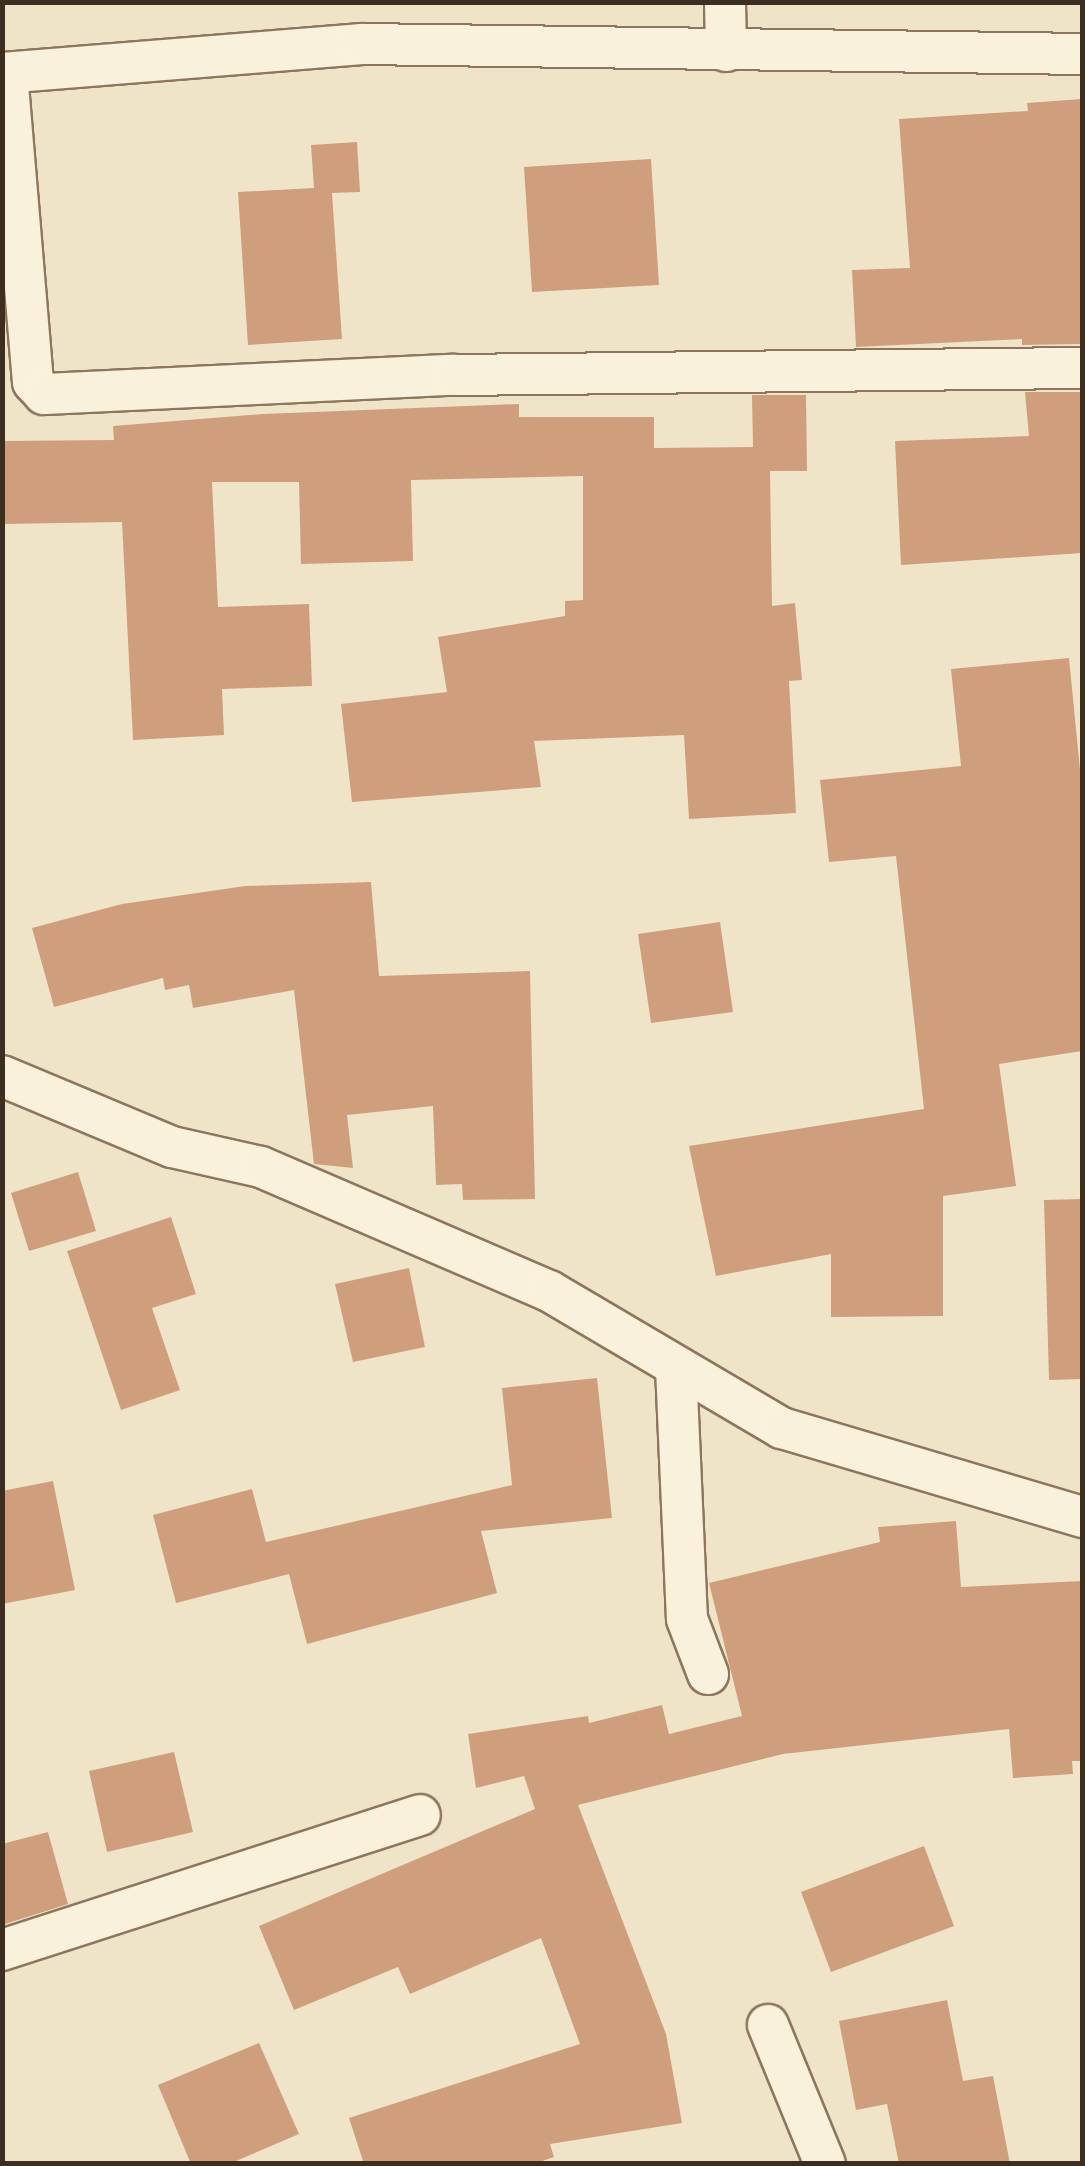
<!DOCTYPE html>
<html>
<head>
<meta charset="utf-8">
<style>
	body { margin:0 }
	#map { position:relative; width:1085px; height:2166px; overflow:hidden; background:#f0e4c8; font-family:"PT Serif",serif }
	div>[style] { position:absolute }
	.building>* { inset:0; background:#cf9f7d }
	.roads { filter:drop-shadow(2px 0 #8d765c) drop-shadow(-2px 0 #8d765c) drop-shadow(0 2px #8d765c) drop-shadow(0 -2px #8d765c) }
	.street>* { height:40px; margin:-20px; padding:0 20px; transform-origin:20px; border-radius:20px; background:#faf1dc }
	span { translate:-50% -50%; white-space:nowrap; text-align:center; line-height:1.15; -webkit-text-stroke:8px #f7eed8; paint-order:stroke }
	.frame { position:absolute; inset:0; border:5px solid #3d2e20; pointer-events:none }
</style>
</head>
<body>
<div id="map">
	<div class="building">
		<i style="clip-path:polygon(1082px 99px,1082px 344px,1022px 345px,1022px 339px,856px 347px,852px 270px,910px 268px,899px 119px,1028px 111px,1027px 103px)"></i>
		<i style="clip-path:polygon(357px 142px,360px 192px,332px 193px,342px 339px,248px 345px,238px 192px,314px 188px,311px 145px)"></i>
		<i style="clip-path:polygon(651px 159px,659px 285px,532px 292px,524px 167px)"></i>
		<i style="clip-path:polygon(1025px 392px,1082px 392px,1082px 553px,901px 565px,895px 441px,1029px 436px)"></i>
		<i style="clip-path:polygon(752px 395px,806px 395px,807px 471px,770px 471px,772px 606px,795px 603px,802px 680px,789px 681px,796px 813px,689px 819px,684px 735px,534px 741px,541px 787px,352px 802px,341px 704px,447px 692px,438px 637px,565px 616px,565px 601px,583px 600px,583px 476px,411px 480px,413px 561px,301px 564px,299px 482px,212px 482px,218px 607px,309px 604px,312px 686px,222px 689px,224px 735px,133px 740px,122px 522px,2px 524px,2px 441px,114px 440px,113px 426px,263px 414px,519px 404px,519px 417px,654px 417px,654px 448px,753px 447px)"></i>
		<i style="clip-path:polygon(1069px 658px,1082px 790px,1082px 1051px,999px 1064px,1016px 1186px,943px 1196px,943px 1316px,831px 1317px,831px 1254px,716px 1276px,689px 1146px,924px 1109px,896px 856px,829px 862px,820px 780px,961px 766px,951px 669px)"></i>
		<i style="clip-path:polygon(371px 882px,379px 976px,530px 971px,535px 1199px,463px 1200px,462px 1184px,436px 1185px,433px 1106px,347px 1115px,353px 1168px,314px 1164px,294px 990px,193px 1008px,189px 985px,165px 990px,163px 978px,54px 1007px,32px 928px,122px 904px,245px 886px)"></i>
		<i style="clip-path:polygon(720px 922px,733px 1012px,651px 1023px,638px 934px)"></i>
		<i style="clip-path:polygon(78px 1172px,96px 1231px,29px 1251px,11px 1193px)"></i>
		<i style="clip-path:polygon(1082px 1199px,1082px 1379px,1049px 1380px,1044px 1200px)"></i>
		<i style="clip-path:polygon(171px 1217px,196px 1294px,152px 1308px,180px 1390px,121px 1410px,67px 1251px)"></i>
		<i style="clip-path:polygon(409px 1268px,425px 1347px,353px 1362px,335px 1284px)"></i>
		<i style="clip-path:polygon(597px 1378px,612px 1518px,481px 1531px,497px 1593px,307px 1644px,289px 1574px,176px 1603px,153px 1515px,252px 1489px,266px 1542px,512px 1485px,502px 1388px)"></i>
		<i style="clip-path:polygon(53px 1481px,75px 1590px,2px 1604px,2px 1491px)"></i>
		<i style="clip-path:polygon(956px 1521px,961px 1587px,1082px 1581px,1082px 1761px,1072px 1761px,1073px 1774px,1013px 1778px,1009px 1729px,783px 1754px,578px 1805px,666px 2034px,682px 2123px,550px 2144px,554px 2157px,533px 2164px,364px 2164px,349px 2118px,580px 2044px,541px 1938px,410px 1994px,398px 1967px,294px 2010px,259px 1926px,535px 1809px,524px 1776px,476px 1788px,468px 1734px,588px 1716px,589px 1723px,662px 1705px,669px 1734px,742px 1716px,709px 1583px,880px 1542px,878px 1527px)"></i>
		<i style="clip-path:polygon(174px 1752px,193px 1832px,107px 1852px,89px 1771px)"></i>
		<i style="clip-path:polygon(48px 1832px,68px 1904px,2px 1925px,2px 1844px)"></i>
		<i style="clip-path:polygon(924px 1846px,954px 1926px,831px 1972px,801px 1892px)"></i>
		<i style="clip-path:polygon(947px 2000px,963px 2081px,993px 2076px,1010px 2164px,899px 2164px,887px 2104px,856px 2110px,839px 2021px)"></i>
		<i style="clip-path:polygon(259px 2043px,299px 2134px,229px 2164px,191px 2164px,158px 2085px)"></i>
	</div>
	<div class="roads">
		<div class="street">
			<i style="left:725px;top:2px;width:49px;rotate:88.8deg"></i>
			<i style="left:2px;top:73px;width:360px;rotate:-4.6deg"></i>
			<i style="left:361px;top:44px;width:721px;rotate:0.79deg"></i>
			<i style="left:7px;top:73px;width:310px;rotate:85.2deg"></i>
			<i style="left:33px;top:382px;width:16px;rotate:47deg"></i>
			<i style="left:44px;top:394px;width:409px;rotate:-2.7deg"></i>
			<i style="left:453px;top:375px;width:629px;rotate:-0.64deg"></i>
			<i style="left:2px;top:1076px;width:184px;rotate:22.7deg"></i>
			<i style="left:172px;top:1147px;width:91px;rotate:12.7deg"></i>
			<i style="left:261px;top:1167px;width:314px;rotate:23.3deg"></i>
			<i style="left:549px;top:1291px;width:270px;rotate:30.5deg"></i>
			<i style="left:782px;top:1428px;width:313px;rotate:16.5deg"></i>
			<i style="left:676px;top:1368px;width:251px;rotate:87.5deg"></i>
			<i style="left:687px;top:1619px;width:59px;rotate:69.1deg"></i>
			<i style="left:2px;top:1950px;width:439px;rotate:-17.9deg"></i>
			<i style="left:768px;top:2025px;width:150px;rotate:67.7deg"></i>
		</div>
	</div>
	<div class="frame"></div>
</div>
</body>
</html>
